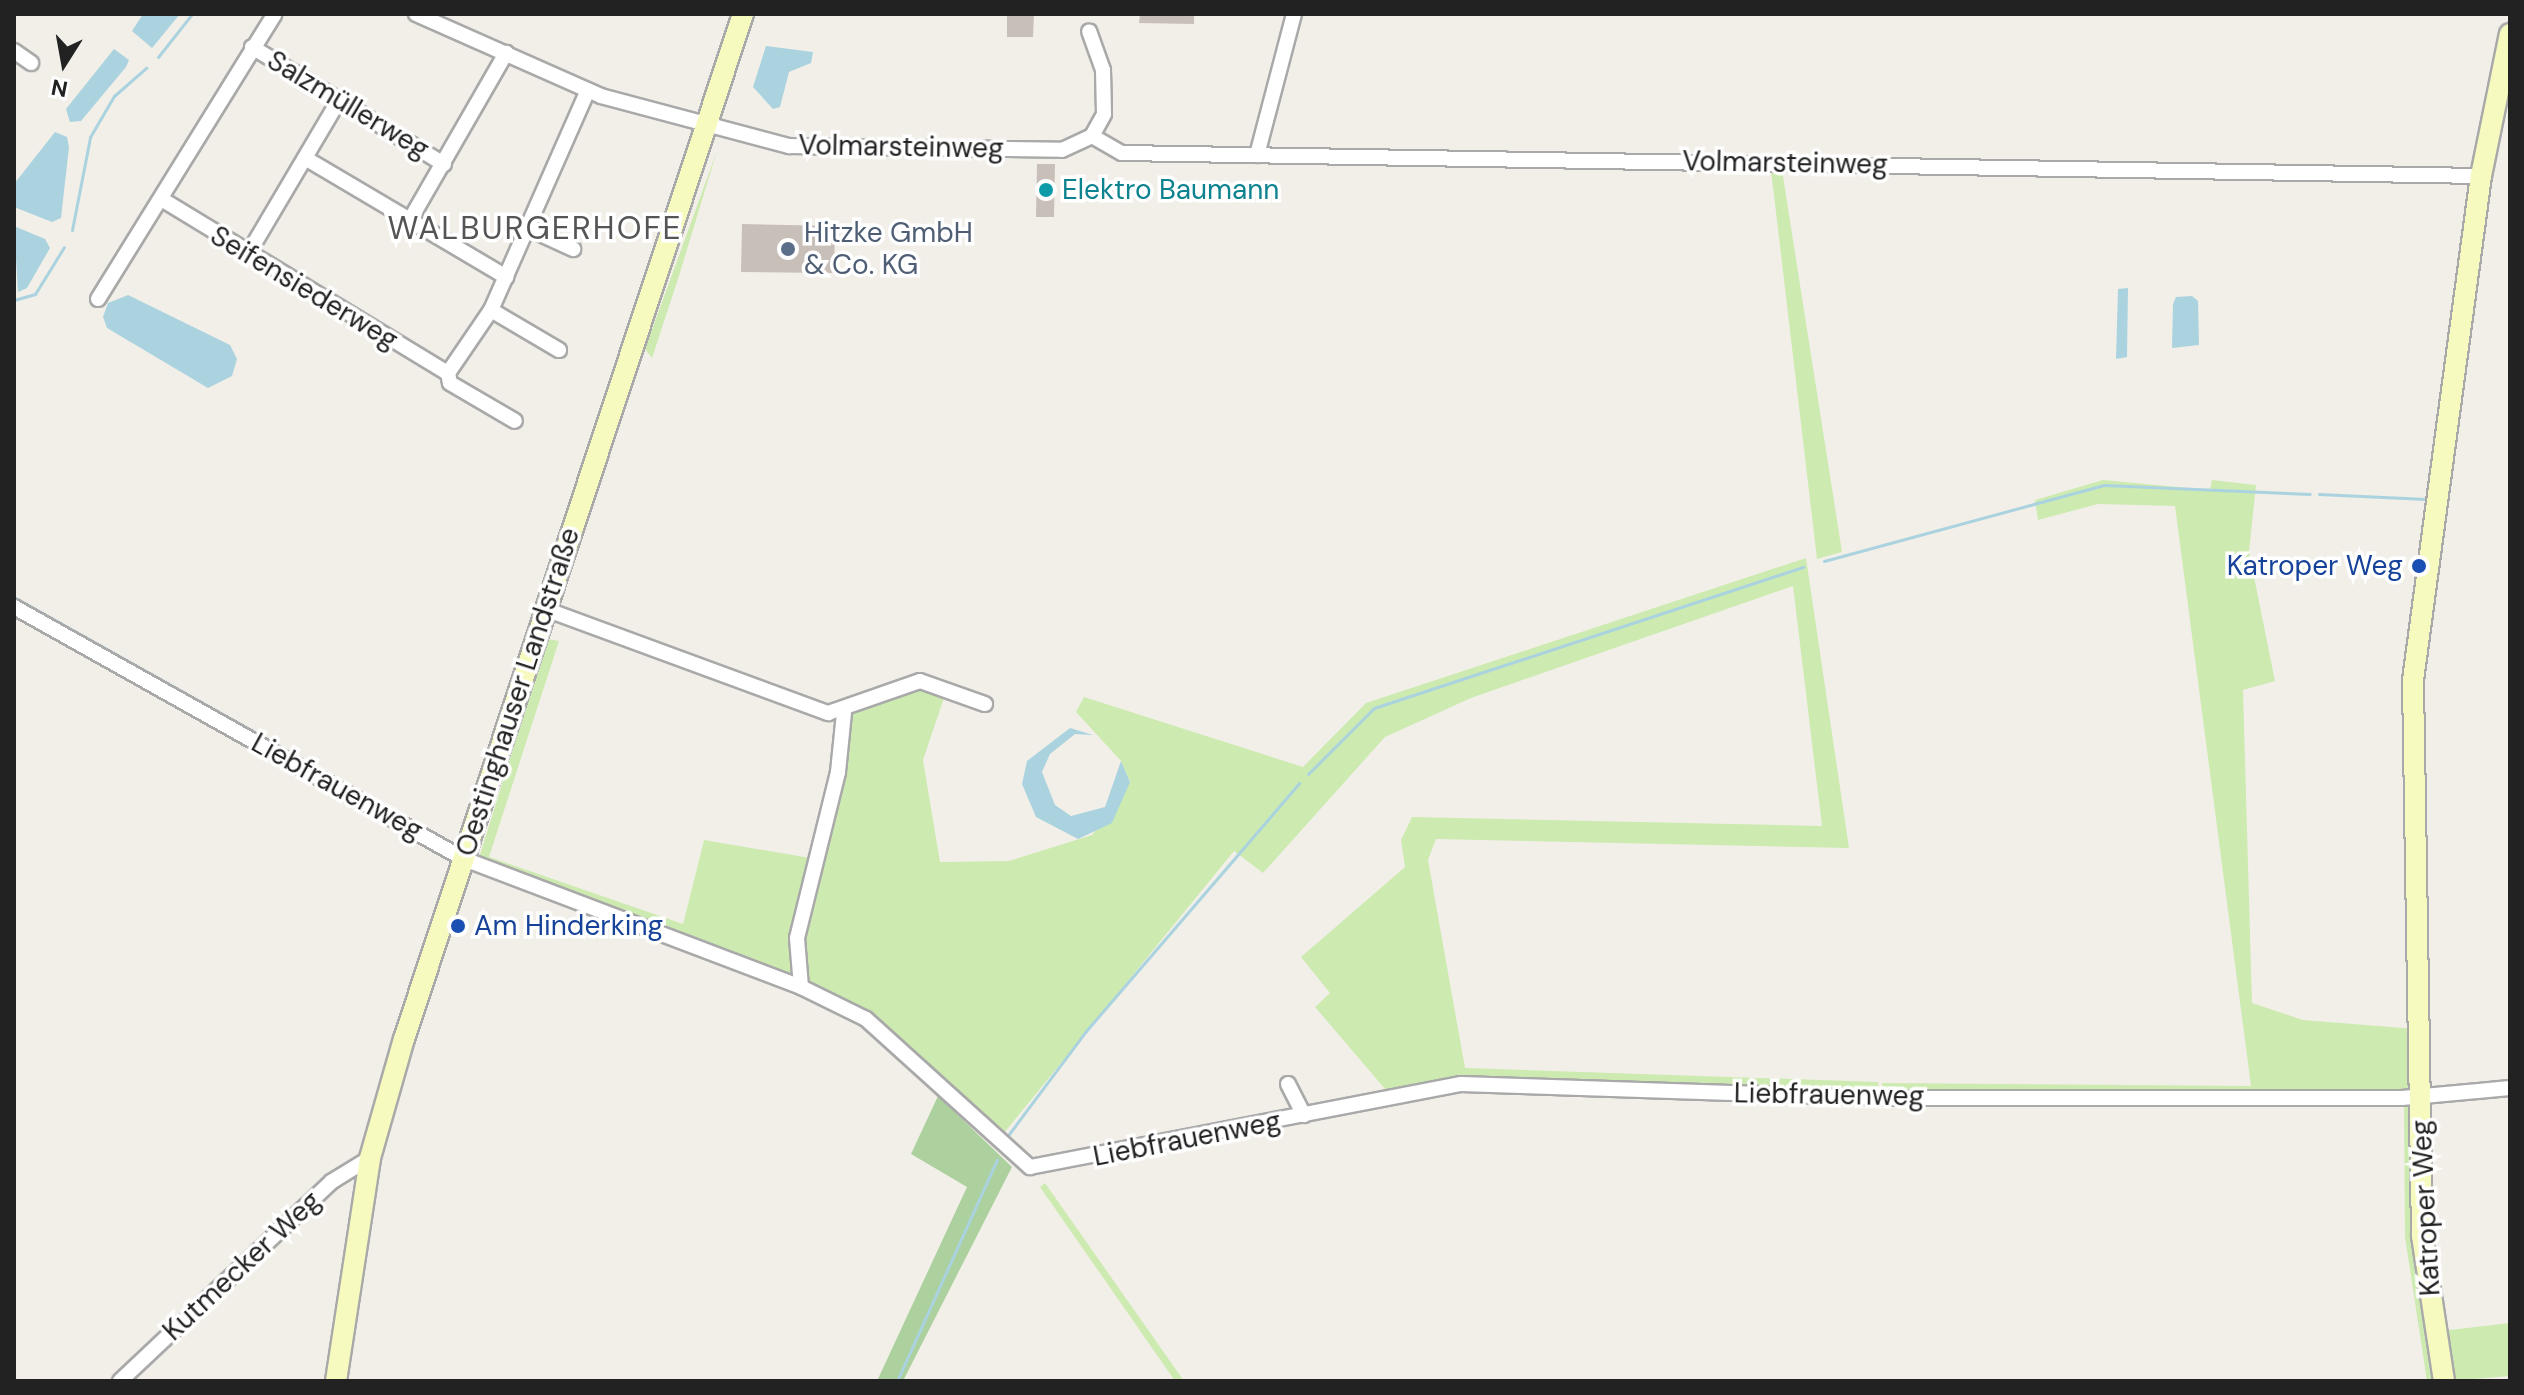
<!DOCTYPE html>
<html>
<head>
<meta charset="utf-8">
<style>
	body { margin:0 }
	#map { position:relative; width:2524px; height:1395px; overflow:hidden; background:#f2efe9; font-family:"DM Sans",sans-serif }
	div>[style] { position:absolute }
	.grass>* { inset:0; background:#cdebb0 }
	.forest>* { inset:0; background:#add19e }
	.water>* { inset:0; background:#aad3df }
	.stream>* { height:3px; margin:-1.5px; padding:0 1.5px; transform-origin:1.5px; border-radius:1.5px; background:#aad3df }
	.building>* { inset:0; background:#c7bfb8 }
	.roads { filter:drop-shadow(2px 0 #a9a9a9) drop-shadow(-2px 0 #a9a9a9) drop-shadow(0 2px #a9a9a9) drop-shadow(0 -2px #a9a9a9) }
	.street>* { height:14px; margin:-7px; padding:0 7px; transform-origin:7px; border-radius:7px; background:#fff }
	.secondary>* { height:20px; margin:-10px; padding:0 10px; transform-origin:10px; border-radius:10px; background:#f7fabf }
	.dots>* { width:22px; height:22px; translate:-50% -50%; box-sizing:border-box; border:4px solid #fff; border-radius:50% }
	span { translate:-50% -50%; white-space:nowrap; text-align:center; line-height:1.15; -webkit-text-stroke:7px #fff; paint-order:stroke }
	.street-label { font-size:28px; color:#222 }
	.culture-label { font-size:28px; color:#0d838f }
	.left { translate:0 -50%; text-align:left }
	.service-label { font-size:28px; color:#4e5e75 }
	.transit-label { font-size:28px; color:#164399 }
	.right { translate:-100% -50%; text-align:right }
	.quarter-label { font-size:32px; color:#555; letter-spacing:2px }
	.frame { position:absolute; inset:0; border:16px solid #222; pointer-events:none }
	.north { position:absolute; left:24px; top:24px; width:80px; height:80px; -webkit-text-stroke:6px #fff; paint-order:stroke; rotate:191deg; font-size:22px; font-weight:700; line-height:32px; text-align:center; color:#222 }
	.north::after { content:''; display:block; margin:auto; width:28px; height:36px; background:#222; clip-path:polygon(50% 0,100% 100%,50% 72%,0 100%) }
</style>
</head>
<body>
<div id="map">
	<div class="grass">
		<i style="clip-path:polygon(717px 151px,678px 279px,652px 358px,645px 349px)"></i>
		<i style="clip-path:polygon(1771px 170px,1782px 170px,1842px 552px,1817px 559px)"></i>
		<i style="clip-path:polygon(2103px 480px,2210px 490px,2212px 480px,2256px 485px,2249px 552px,2275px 681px,2243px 690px,2252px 1003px,2303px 1020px,2416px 1029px,2417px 1094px,1883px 1097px,1882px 1083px,2251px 1086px,2175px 506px,2098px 504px,2038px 520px,2035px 500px)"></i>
		<i style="clip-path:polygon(1806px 558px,1849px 848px,1436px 839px,1428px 860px,1465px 1068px,1878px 1082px,1880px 1097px,1460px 1082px,1391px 1096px,1315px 1007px,1330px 993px,1301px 957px,1405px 867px,1401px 840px,1412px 817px,1822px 826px,1793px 586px,1471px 698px,1385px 737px,1263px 873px,1234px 851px,1004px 1133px,867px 1017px,803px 985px,800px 937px,845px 714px,903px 685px,947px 689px,923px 760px,940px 862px,1009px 861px,1092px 835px,1130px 782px,1121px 761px,1076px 712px,1084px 697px,1303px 767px,1366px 703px)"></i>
		<i style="clip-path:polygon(547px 639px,559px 641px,489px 857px,683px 924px,704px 840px,816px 859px,796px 937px,800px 984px,479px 858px)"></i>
		<i style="clip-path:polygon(2417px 1098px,2442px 1381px,2427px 1381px,2405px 1237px,2404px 1100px)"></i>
		<i style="clip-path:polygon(1045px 1183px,1184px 1381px,1175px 1381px,1040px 1187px)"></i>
		<i style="clip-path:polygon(2510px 1323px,2510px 1376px,2450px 1381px,2441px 1331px)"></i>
	</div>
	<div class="forest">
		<i style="clip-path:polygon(938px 1096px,1012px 1167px,903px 1381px,877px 1381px,967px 1187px,911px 1154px)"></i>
	</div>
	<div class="water">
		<i style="clip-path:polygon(143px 14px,180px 14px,152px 48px,132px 31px)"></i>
		<i style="clip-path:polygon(766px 46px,813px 52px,811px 63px,789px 72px,780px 107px,773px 109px,753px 87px)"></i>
		<i style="clip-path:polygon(114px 49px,129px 60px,126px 67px,81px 121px,70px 122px,66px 109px)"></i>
		<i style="clip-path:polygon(55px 132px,67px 137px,69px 147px,61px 218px,52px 222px,14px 207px,14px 184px)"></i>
		<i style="clip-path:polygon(14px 226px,45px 239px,50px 248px,27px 288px,18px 292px)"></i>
		<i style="clip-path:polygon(2128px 288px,2127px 357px,2116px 359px,2118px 289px)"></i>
		<i style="clip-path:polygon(128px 295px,230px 345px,237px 359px,232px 376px,208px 388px,107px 328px,103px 317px,108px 303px)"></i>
		<i style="clip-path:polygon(2192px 296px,2198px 301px,2199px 345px,2172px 348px,2173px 304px,2176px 297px)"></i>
		<i style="clip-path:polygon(1070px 728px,1093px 735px,1075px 734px,1050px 754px,1042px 772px,1055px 805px,1071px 816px,1105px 807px,1121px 761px,1130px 782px,1112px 823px,1078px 839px,1036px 817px,1022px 784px,1027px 761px)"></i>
	</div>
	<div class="stream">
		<i style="left:158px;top:57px;width:55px;rotate:-51.7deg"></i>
		<i style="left:72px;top:230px;width:95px;rotate:-79deg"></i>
		<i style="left:90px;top:137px;width:48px;rotate:-59.7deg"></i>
		<i style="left:114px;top:96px;width:43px;rotate:-41.2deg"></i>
		<i style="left:14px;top:300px;width:22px;rotate:-16deg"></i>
		<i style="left:35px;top:294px;width:55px;rotate:-58.3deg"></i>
		<i style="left:2319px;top:494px;width:107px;rotate:2.7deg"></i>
		<i style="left:1824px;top:561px;width:290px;rotate:-15.2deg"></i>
		<i style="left:2104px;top:485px;width:206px;rotate:2.5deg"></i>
		<i style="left:14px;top:597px;width:505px;rotate:29.31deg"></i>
		<i style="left:1308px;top:774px;width:93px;rotate:-45deg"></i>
		<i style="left:1374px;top:708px;width:452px;rotate:-18.2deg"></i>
		<i style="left:1009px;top:1134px;width:129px;rotate:-53.2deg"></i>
		<i style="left:1086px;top:1031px;width:327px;rotate:-49.3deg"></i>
		<i style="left:897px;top:1381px;width:243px;rotate:-65.7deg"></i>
	</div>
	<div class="building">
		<i style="clip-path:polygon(1007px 14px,1034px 14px,1033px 37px,1007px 37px)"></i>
		<i style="clip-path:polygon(1140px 14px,1194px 14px,1194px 24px,1139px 23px)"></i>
		<i style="clip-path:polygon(1037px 164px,1055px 164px,1054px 217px,1036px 217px)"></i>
		<i style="clip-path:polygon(742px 224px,835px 226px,834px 273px,741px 272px)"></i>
	</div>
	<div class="roads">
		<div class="street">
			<i style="left:416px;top:14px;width:202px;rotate:23.9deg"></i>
			<i style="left:601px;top:96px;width:195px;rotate:14.9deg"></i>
			<i style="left:789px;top:146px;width:273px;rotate:0.8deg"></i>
			<i style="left:1062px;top:150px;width:33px;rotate:-25deg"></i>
			<i style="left:1092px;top:136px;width:25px;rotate:-61deg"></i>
			<i style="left:1104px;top:114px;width:44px;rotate:-91.3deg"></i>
			<i style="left:1103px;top:70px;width:41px;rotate:-109.7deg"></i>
			<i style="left:252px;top:47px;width:225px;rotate:31.4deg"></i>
			<i style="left:14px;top:51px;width:21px;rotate:35deg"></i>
			<i style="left:1092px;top:136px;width:34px;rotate:30deg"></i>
			<i style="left:1122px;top:153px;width:1359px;rotate:0.97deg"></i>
			<i style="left:1257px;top:155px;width:146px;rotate:-75.3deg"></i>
			<i style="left:305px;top:158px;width:234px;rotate:30.6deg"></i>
			<i style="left:163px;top:200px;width:333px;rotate:31.3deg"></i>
			<i style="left:410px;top:220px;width:193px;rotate:-60.1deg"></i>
			<i style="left:527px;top:228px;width:51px;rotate:24.5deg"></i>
			<i style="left:248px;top:254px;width:179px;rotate:-59.4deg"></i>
			<i style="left:98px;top:299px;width:335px;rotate:-58.2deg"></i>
			<i style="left:491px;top:310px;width:79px;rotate:30.5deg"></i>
			<i style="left:448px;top:373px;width:76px;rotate:-55.7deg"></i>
			<i style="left:491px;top:310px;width:240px;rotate:-66.2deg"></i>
			<i style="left:448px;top:373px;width:10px;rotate:79deg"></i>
			<i style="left:450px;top:383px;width:75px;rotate:30.3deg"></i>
			<i style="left:14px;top:607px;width:516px;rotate:29.25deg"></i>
			<i style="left:464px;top:859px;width:360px;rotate:20.8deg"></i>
			<i style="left:801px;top:987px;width:72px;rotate:26.2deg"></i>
			<i style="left:866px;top:1019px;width:221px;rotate:42.1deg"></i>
			<i style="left:1030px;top:1167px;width:439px;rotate:-10.9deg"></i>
			<i style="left:1461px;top:1084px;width:421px;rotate:1.9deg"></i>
			<i style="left:1882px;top:1098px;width:520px"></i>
			<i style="left:2402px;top:1098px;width:108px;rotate:-5.3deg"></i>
			<i style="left:545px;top:609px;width:302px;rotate:20.2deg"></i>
			<i style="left:828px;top:713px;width:97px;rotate:-19.2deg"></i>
			<i style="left:920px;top:681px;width:69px;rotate:19.5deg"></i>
			<i style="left:801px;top:987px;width:49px;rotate:-94.7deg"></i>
			<i style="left:797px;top:938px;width:171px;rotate:-76.1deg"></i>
			<i style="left:838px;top:772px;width:59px;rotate:-84.2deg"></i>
			<i style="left:1288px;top:1084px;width:35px;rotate:63deg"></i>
			<i style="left:120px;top:1381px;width:290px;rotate:-43.3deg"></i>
			<i style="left:331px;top:1182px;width:46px;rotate:-31.6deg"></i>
		</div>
		<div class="secondary">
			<i style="left:336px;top:1381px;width:226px;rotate:-81.3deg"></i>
			<i style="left:370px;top:1158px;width:124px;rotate:-74.1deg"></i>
			<i style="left:404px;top:1039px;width:1080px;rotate:-71.7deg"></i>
			<i style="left:2444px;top:1381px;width:147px;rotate:-98.6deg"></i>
			<i style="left:2422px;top:1236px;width:556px;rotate:-90.93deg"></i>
			<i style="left:2413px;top:680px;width:509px;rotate:-82.32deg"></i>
			<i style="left:2481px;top:176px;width:145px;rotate:-78.5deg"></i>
		</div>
	</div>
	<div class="dots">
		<i style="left:1046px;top:190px;background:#0f9aa8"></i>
		<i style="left:788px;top:249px;background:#5c6f8a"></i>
		<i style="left:2419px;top:566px;background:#1a4fb4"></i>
		<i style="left:458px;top:926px;background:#1a4fb4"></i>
	</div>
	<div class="street-label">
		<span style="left:348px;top:105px;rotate:31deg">Salzmüllerweg</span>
		<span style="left:901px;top:147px;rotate:1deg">Volmarsteinweg</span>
		<span style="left:1785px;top:163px;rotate:1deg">Volmarsteinweg</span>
		<span style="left:304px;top:288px;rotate:31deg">Seifensiederweg</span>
		<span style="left:518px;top:692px;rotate:-72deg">Oestinghauser Landstraße</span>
		<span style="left:337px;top:787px;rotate:29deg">Liebfrauenweg</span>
		<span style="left:1829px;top:1095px;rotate:1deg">Liebfrauenweg</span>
		<span style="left:1187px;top:1139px;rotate:-11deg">Liebfrauenweg</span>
		<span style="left:2426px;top:1208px;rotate:-93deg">Katroper Weg</span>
		<span style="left:242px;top:1266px;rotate:-43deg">Kutmecker Weg</span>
	</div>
	<div class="culture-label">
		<span class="left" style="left:1062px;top:190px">Elektro Baumann</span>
	</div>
	<div class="service-label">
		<span class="left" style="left:804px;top:249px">Hitzke GmbH<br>&amp; Co. KG</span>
	</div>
	<div class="transit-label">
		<span class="right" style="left:2403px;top:566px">Katroper Weg</span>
		<span class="left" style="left:474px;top:926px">Am Hinderking</span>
	</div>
	<div class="quarter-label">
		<span style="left:535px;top:228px">WALBURGERHOFE</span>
	</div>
	<div class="frame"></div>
	<div class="north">N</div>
</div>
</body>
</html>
